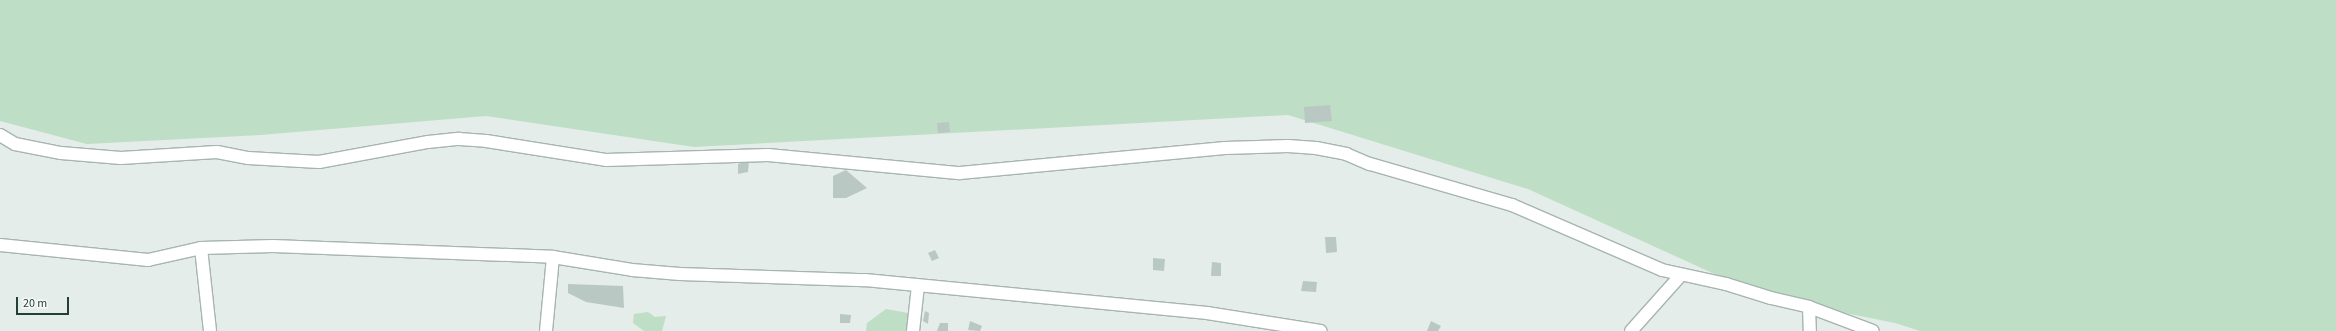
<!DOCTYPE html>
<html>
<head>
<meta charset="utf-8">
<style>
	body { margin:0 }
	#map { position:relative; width:2336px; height:331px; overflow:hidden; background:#e4ede9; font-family:"Source Sans 3",sans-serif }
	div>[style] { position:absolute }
	.green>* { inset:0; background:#bedec5 }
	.building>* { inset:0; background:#b9c8c2 }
	.roads { filter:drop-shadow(1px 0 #a7b5b0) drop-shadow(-1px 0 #a7b5b0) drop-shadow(0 1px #a7b5b0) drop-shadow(0 -1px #a7b5b0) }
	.minor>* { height:12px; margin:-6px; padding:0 6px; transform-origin:6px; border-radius:6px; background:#fff }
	span { translate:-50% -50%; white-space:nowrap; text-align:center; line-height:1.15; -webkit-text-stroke:3.5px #f5faf7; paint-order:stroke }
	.scale { position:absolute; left:16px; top:297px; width:53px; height:18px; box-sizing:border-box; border:2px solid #243f36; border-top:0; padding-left:5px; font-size:12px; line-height:14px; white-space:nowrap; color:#243f36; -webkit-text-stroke:3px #f5faf7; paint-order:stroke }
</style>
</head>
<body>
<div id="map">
	<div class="green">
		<i style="clip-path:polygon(0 0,2336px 0,2336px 331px,1920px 331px,1895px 323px,1765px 297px,1528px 189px,1288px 115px,694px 147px,486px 116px,260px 135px,87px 144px,0 121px)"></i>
		<i style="clip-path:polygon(886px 309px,908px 313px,909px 331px,866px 331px,867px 323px)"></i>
		<i style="clip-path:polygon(648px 312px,655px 317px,666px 316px,662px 331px,644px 331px,633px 323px,634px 314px)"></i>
	</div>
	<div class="building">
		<i style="clip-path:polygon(1330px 105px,1332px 121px,1305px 123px,1304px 107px)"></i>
		<i style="clip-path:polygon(949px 122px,950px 132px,938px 133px,937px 123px)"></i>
		<i style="clip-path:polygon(749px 160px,748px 172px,738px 174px,738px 164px)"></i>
		<i style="clip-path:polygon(846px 170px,867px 188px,846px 198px,833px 198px,833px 176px)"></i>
		<i style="clip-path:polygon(1325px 237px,1336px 237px,1337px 252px,1326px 253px)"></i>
		<i style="clip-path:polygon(935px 250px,939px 258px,932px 261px,928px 253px)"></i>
		<i style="clip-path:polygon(1153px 258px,1165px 259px,1164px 271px,1153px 270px)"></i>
		<i style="clip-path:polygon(1212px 262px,1221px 263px,1221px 276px,1211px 276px)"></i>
		<i style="clip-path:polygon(1303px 281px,1317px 282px,1316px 292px,1301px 291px)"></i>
		<i style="clip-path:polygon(568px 284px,623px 286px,624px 308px,586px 302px,568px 293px)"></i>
		<i style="clip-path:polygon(925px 311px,929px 313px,928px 324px,923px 321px)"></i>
		<i style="clip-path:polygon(840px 314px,851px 315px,850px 323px,840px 323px)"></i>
		<i style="clip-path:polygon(970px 321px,982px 326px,980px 331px,968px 330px)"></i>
		<i style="clip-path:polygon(1431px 321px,1441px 326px,1438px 331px,1427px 331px)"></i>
		<i style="clip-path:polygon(940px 323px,948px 323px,948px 331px,937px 331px)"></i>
	</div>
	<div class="roads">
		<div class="minor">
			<i style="left:0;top:135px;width:17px;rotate:31deg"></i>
			<i style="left:15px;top:144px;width:47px;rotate:11.1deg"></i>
			<i style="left:61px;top:153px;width:60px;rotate:4.8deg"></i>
			<i style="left:121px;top:158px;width:96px;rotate:-3.6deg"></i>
			<i style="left:217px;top:152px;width:32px;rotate:11deg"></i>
			<i style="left:248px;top:158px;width:71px;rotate:3.2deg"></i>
			<i style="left:319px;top:162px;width:111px;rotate:-10.4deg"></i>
			<i style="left:428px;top:142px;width:31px;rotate:-6deg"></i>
			<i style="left:459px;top:139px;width:27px;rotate:4deg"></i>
			<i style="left:486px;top:141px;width:121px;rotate:9deg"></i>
			<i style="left:606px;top:160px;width:162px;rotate:-1.8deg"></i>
			<i style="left:768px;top:155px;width:193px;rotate:5.4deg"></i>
			<i style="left:960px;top:173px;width:266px;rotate:-5.4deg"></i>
			<i style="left:1225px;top:148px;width:63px;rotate:-1.8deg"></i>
			<i style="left:1288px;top:146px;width:28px;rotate:4deg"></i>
			<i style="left:1316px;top:148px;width:31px;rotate:11deg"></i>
			<i style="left:1346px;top:154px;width:26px;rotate:23deg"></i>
			<i style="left:1370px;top:164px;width:148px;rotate:16.1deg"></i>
			<i style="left:1512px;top:205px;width:163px;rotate:23.4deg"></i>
			<i style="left:1662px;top:270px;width:66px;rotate:12.3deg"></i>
			<i style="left:1726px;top:284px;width:47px;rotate:17.3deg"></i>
			<i style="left:1771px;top:298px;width:39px;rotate:13deg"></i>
			<i style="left:1809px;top:307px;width:68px;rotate:20.6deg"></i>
			<i style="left:0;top:245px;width:149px;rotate:5.8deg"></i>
			<i style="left:148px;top:260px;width:54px;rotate:-12.8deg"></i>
			<i style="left:201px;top:248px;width:72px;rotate:-1.6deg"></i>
			<i style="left:273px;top:246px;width:280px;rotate:2.2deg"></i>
			<i style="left:553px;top:257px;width:80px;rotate:9.3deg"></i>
			<i style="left:632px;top:270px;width:48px;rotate:4.8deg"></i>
			<i style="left:680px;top:274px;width:185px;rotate:1.9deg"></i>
			<i style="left:865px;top:280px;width:344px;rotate:5.5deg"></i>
			<i style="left:1207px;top:313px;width:115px;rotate:9deg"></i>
			<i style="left:201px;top:248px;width:83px;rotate:83.8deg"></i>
			<i style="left:1809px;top:307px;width:24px;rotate:88deg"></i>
			<i style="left:546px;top:331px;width:74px;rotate:-84.6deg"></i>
			<i style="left:913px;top:331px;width:45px;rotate:-83.7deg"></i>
			<i style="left:1631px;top:331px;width:75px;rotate:-48.2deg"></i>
		</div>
	</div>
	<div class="scale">20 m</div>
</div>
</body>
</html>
